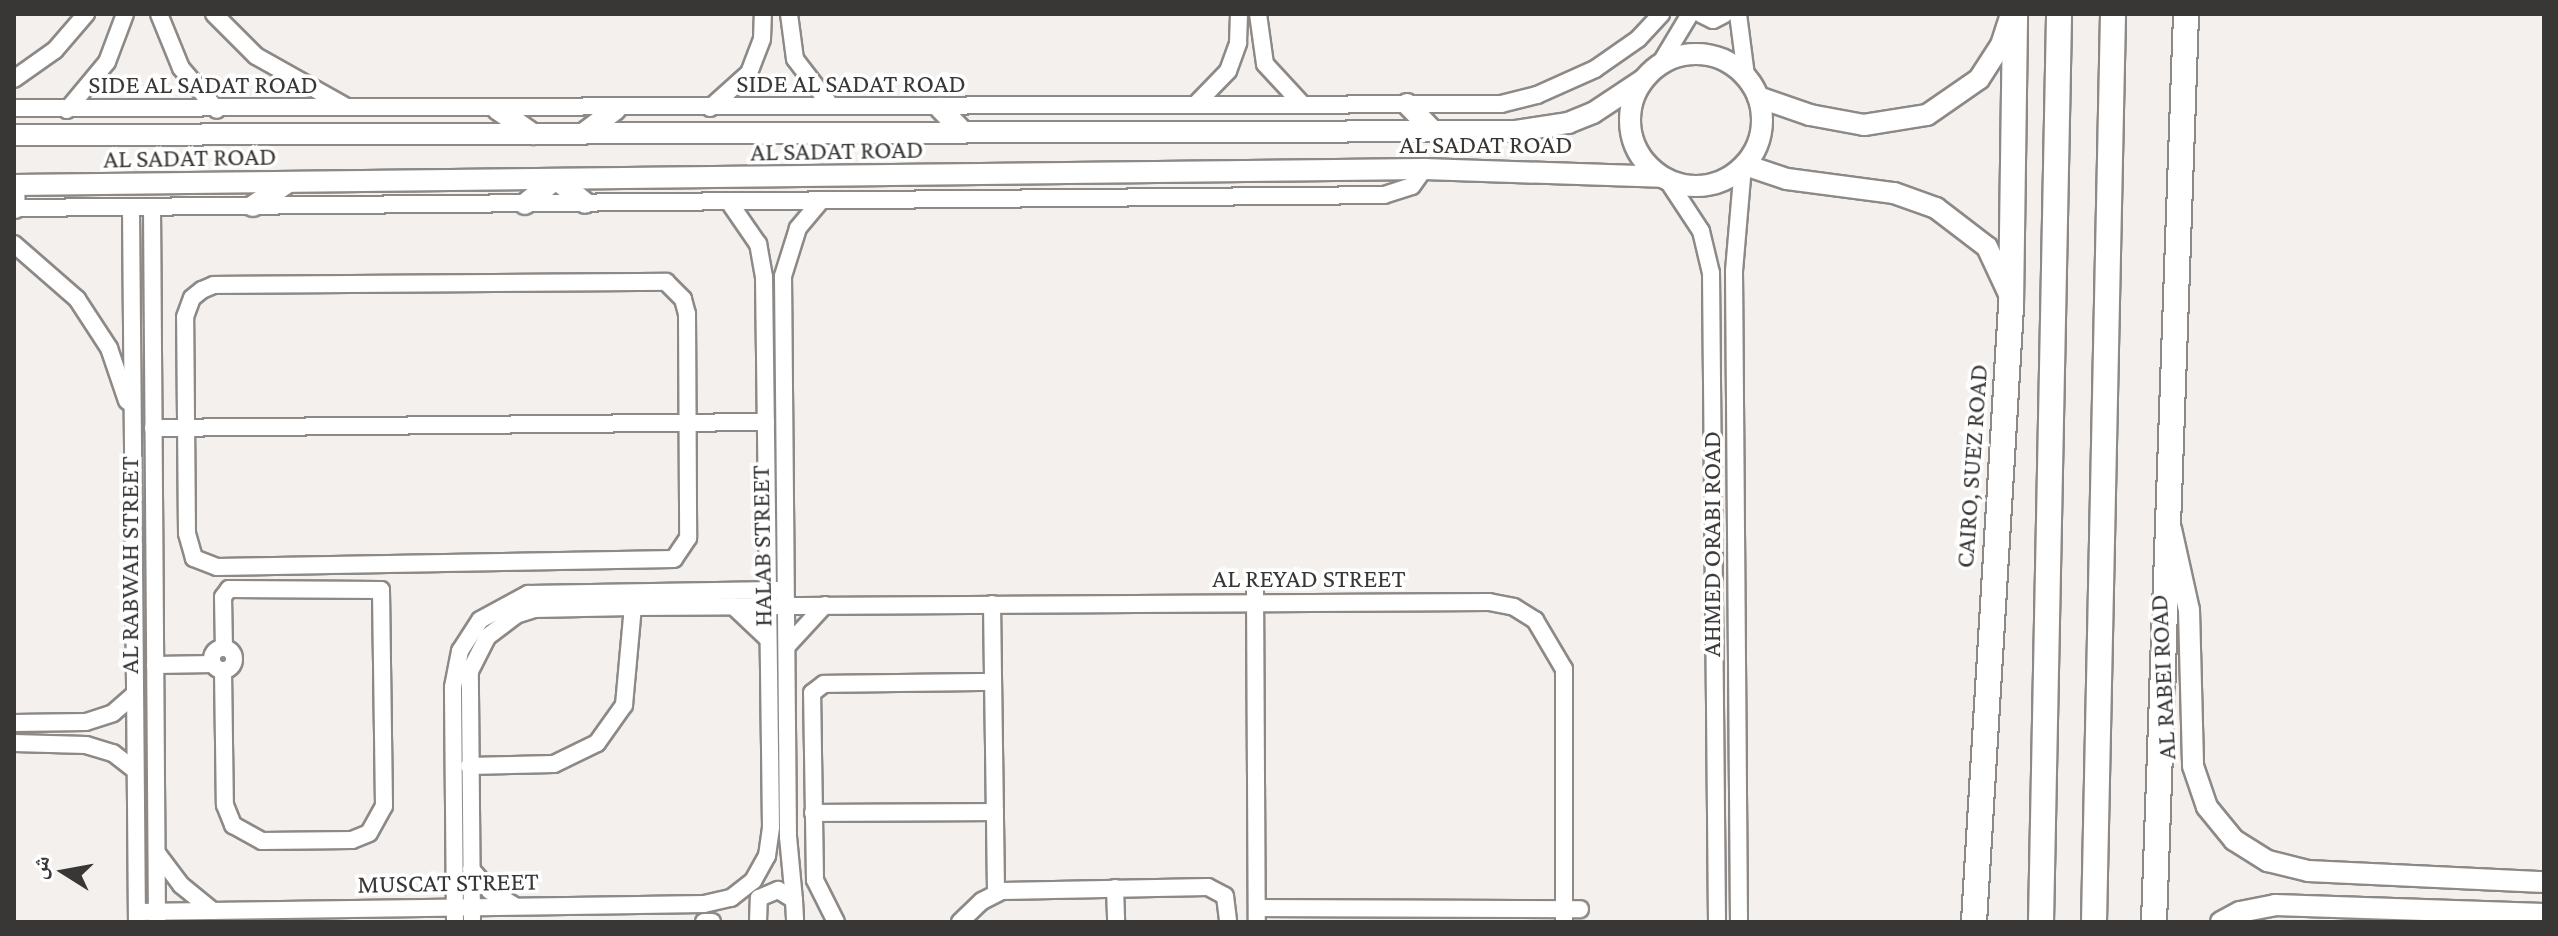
<!DOCTYPE html>
<html>
<head>
<meta charset="utf-8">
<style>
	body { margin:0 }
	#map { position:relative; width:2558px; height:936px; overflow:hidden; background:#f4f0ed; font-family:"Crimson Pro","Noto Naskh Arabic",serif }
	div>[style] { position:absolute }
	.roads { filter:drop-shadow(2px 0 #8d8986) drop-shadow(-2px 0 #8d8986) drop-shadow(0 2px #8d8986) drop-shadow(0 -2px #8d8986) }
	.minor>* { height:16px; margin:-8px; padding:0 8px; transform-origin:8px; border-radius:8px; background:#fff }
	.minor>.ring { margin:-8px; padding:0; box-sizing:content-box; background:none; border:16px solid #fff; border-radius:50% }
	.major>* { height:20px; margin:-10px; padding:0 10px; transform-origin:10px; border-radius:10px; background:#fff }
	.major>.ring { margin:-10px; padding:0; box-sizing:content-box; background:none; border:20px solid #fff; border-radius:50% }
	.highway>* { height:24px; margin:-12px; padding:0 12px; transform-origin:12px; border-radius:12px; background:#fff }
	span { translate:-50% -50%; white-space:nowrap; text-align:center; line-height:1.15; -webkit-text-stroke:7px #fff; paint-order:stroke }
	.street-label { font-size:26px; color:#393736 }
	.frame { position:absolute; inset:0; border:16px solid #393736; pointer-events:none }
	.north { position:absolute; left:24px; top:832px; width:80px; height:80px; -webkit-text-stroke:6px #fff; paint-order:stroke; rotate:281deg; font-size:22px; font-weight:700; line-height:32px; text-align:center; color:#393736 }
	.north::after { content:''; display:block; margin:auto; width:28px; height:36px; background:#393736; clip-path:polygon(50% 0,100% 100%,50% 72%,0 100%) }
</style>
</head>
<body>
<div id="map">
	<div class="roads">
		<div class="minor">
			<i style="left:159px;top:14px;width:58px;rotate:67.8deg"></i>
			<i style="left:181px;top:68px;width:55px;rotate:49.4deg"></i>
			<i style="left:214px;top:14px;width:59px;rotate:45deg"></i>
			<i style="left:256px;top:56px;width:104px;rotate:29.3deg"></i>
			<i style="left:789px;top:14px;width:45px;rotate:82.4deg"></i>
			<i style="left:795px;top:59px;width:59px;rotate:52.5deg"></i>
			<i style="left:1258px;top:14px;width:50px;rotate:82deg"></i>
			<i style="left:1265px;top:64px;width:54px;rotate:47.2deg"></i>
			<i style="left:1701px;top:14px;width:13px;rotate:27deg"></i>
			<i style="left:1713px;top:20px;width:13px;rotate:-27deg"></i>
			<i style="left:1738px;top:14px;width:63px;rotate:82.6deg"></i>
			<i style="left:1660px;top:64px;width:58px;rotate:-59deg"></i>
			<i style="left:14px;top:79px;width:50px;rotate:-35.3deg"></i>
			<i style="left:55px;top:50px;width:48px;rotate:-49.3deg"></i>
			<i style="left:1196px;top:104px;width:46px;rotate:-45.9deg"></i>
			<i style="left:1228px;top:71px;width:30px;rotate:-70deg"></i>
			<i style="left:1238px;top:43px;width:29px;rotate:-88deg"></i>
			<i style="left:14px;top:108px;width:1487px;rotate:-0.15deg"></i>
			<i style="left:1501px;top:104px;width:37px;rotate:-14deg"></i>
			<i style="left:1537px;top:95px;width:64px;rotate:-24.1deg"></i>
			<i style="left:1595px;top:69px;width:52px;rotate:-34.9deg"></i>
			<i style="left:1638px;top:39px;width:34px;rotate:-47deg"></i>
			<i style="left:710px;top:108px;width:52px;rotate:-41.9deg"></i>
			<i style="left:749px;top:73px;width:36px;rotate:-69deg"></i>
			<i style="left:762px;top:39px;width:25px;rotate:-88deg"></i>
			<i style="left:67px;top:110px;width:62px;rotate:-50.2deg"></i>
			<i style="left:107px;top:62px;width:51px;rotate:-69.4deg"></i>
			<i style="left:1668px;top:181px;width:60px;rotate:56.6deg"></i>
			<i style="left:1701px;top:231px;width:43px;rotate:76.6deg"></i>
			<i style="left:1711px;top:273px;width:649px;rotate:89.47deg"></i>
			<i style="left:131px;top:207px;width:715px;rotate:89.52deg"></i>
			<i style="left:152px;top:207px;width:713px;rotate:89.6deg"></i>
			<i style="left:14px;top:208px;width:1370px;rotate:-0.54deg"></i>
			<i style="left:1384px;top:195px;width:29px;rotate:-18deg"></i>
			<i style="left:1412px;top:186px;width:21px;rotate:-55deg"></i>
			<i style="left:14px;top:244px;width:84px;rotate:41.1deg"></i>
			<i style="left:77px;top:299px;width:59px;rotate:56.9deg"></i>
			<i style="left:109px;top:348px;width:56px;rotate:71.2deg"></i>
			<i style="left:666px;top:282px;width:24px;rotate:45deg"></i>
			<i style="left:683px;top:299px;width:16px;rotate:75deg"></i>
			<i style="left:687px;top:314px;width:224px;rotate:89.7deg"></i>
			<i style="left:688px;top:538px;width:25px;rotate:124deg"></i>
			<i style="left:674px;top:559px;width:457px;rotate:179deg"></i>
			<i style="left:217px;top:567px;width:25px;rotate:-159deg"></i>
			<i style="left:194px;top:558px;width:26px;rotate:-106deg"></i>
			<i style="left:187px;top:533px;width:216px;rotate:-90.5deg"></i>
			<i style="left:185px;top:317px;width:20px;rotate:-70deg"></i>
			<i style="left:192px;top:298px;width:13px;rotate:-39deg"></i>
			<i style="left:202px;top:290px;width:13px;rotate:-23deg"></i>
			<i style="left:214px;top:285px;width:452px;rotate:-0.4deg"></i>
			<i style="left:153px;top:428px;width:613px;rotate:-0.56deg"></i>
			<i style="left:1255px;top:587px;width:335px;rotate:89.7deg"></i>
			<i style="left:992px;top:604px;width:289px;rotate:89.2deg"></i>
			<i style="left:733px;top:606px;width:48px;rotate:43.3deg"></i>
			<i style="left:787px;top:646px;width:56px;rotate:-47.2deg"></i>
			<i class="ring" style="left:212px;top:648px;width:6px;height:6px"></i>
			<i style="left:155px;top:665px;width:58px;rotate:-1deg"></i>
			<i style="left:223px;top:670px;width:135px;rotate:89.2deg"></i>
			<i style="left:225px;top:805px;width:22px;rotate:68deg"></i>
			<i style="left:233px;top:825px;width:33px;rotate:29deg"></i>
			<i style="left:262px;top:841px;width:90px;rotate:-0.6deg"></i>
			<i style="left:352px;top:840px;width:18px;rotate:-22deg"></i>
			<i style="left:369px;top:833px;width:31px;rotate:-61deg"></i>
			<i style="left:384px;top:806px;width:216px;rotate:-90.8deg"></i>
			<i style="left:381px;top:590px;width:152px;rotate:-179.6deg"></i>
			<i style="left:229px;top:589px;width:10px;rotate:127deg"></i>
			<i style="left:223px;top:597px;width:51px;rotate:88.9deg"></i>
			<i style="left:14px;top:723px;width:72px;rotate:-0.8deg"></i>
			<i style="left:86px;top:722px;width:28px;rotate:-18deg"></i>
			<i style="left:113px;top:713px;width:28px;rotate:-41deg"></i>
			<i style="left:14px;top:743px;width:72px;rotate:1.6deg"></i>
			<i style="left:86px;top:745px;width:28px;rotate:17deg"></i>
			<i style="left:113px;top:753px;width:28px;rotate:38deg"></i>
			<i style="left:469px;top:766px;width:85px;rotate:-1.3deg"></i>
			<i style="left:554px;top:764px;width:48px;rotate:-26deg"></i>
			<i style="left:597px;top:743px;width:47px;rotate:-54.6deg"></i>
			<i style="left:624px;top:705px;width:98px;rotate:-84.8deg"></i>
			<i style="left:813px;top:813px;width:182px;rotate:-0.3deg"></i>
			<i style="left:157px;top:853px;width:40px;rotate:53deg"></i>
			<i style="left:181px;top:885px;width:41px;rotate:39.1deg"></i>
			<i style="left:471px;top:869px;width:29px;rotate:49deg"></i>
			<i style="left:490px;top:891px;width:27px;rotate:31deg"></i>
			<i style="left:1115px;top:888px;width:34px;rotate:88deg"></i>
			<i style="left:794px;top:900px;width:63px;rotate:-95.4deg"></i>
			<i style="left:788px;top:837px;width:561px;rotate:-90.51deg"></i>
			<i style="left:783px;top:276px;width:50px;rotate:-72.6deg"></i>
			<i style="left:798px;top:228px;width:34px;rotate:-50deg"></i>
			<i style="left:1257px;top:908px;width:323px;rotate:0.2deg"></i>
			<i style="left:137px;top:912px;width:567px;rotate:-0.81deg"></i>
			<i style="left:704px;top:904px;width:28px;rotate:-13deg"></i>
			<i style="left:731px;top:898px;width:28px;rotate:-38deg"></i>
			<i style="left:753px;top:881px;width:29px;rotate:-61deg"></i>
			<i style="left:767px;top:856px;width:29px;rotate:-82deg"></i>
			<i style="left:771px;top:827px;width:550px;rotate:-90.73deg"></i>
			<i style="left:764px;top:277px;width:34px;rotate:-100deg"></i>
			<i style="left:758px;top:244px;width:51px;rotate:-124.6deg"></i>
			<i style="left:455px;top:922px;width:235px;rotate:-90.5deg"></i>
			<i style="left:453px;top:687px;width:37px;rotate:-79deg"></i>
			<i style="left:460px;top:651px;width:37px;rotate:-57deg"></i>
			<i style="left:480px;top:620px;width:55px;rotate:-28.4deg"></i>
			<i style="left:528px;top:594px;width:250px;rotate:-0.9deg"></i>
			<i style="left:472px;top:922px;width:251px;rotate:-90.5deg"></i>
			<i style="left:470px;top:671px;width:38px;rotate:-63deg"></i>
			<i style="left:487px;top:637px;width:36px;rotate:-37deg"></i>
			<i style="left:516px;top:615px;width:19px;rotate:-18deg"></i>
			<i style="left:534px;top:609px;width:99px;rotate:-1.2deg"></i>
			<i style="left:633px;top:607px;width:856px;rotate:-0.33deg"></i>
			<i style="left:1489px;top:602px;width:25px;rotate:11deg"></i>
			<i style="left:1514px;top:607px;width:25px;rotate:32deg"></i>
			<i style="left:1535px;top:620px;width:57px;rotate:59.4deg"></i>
			<i style="left:1564px;top:669px;width:253px;rotate:90deg"></i>
			<i style="left:704px;top:922px;width:8px"></i>
			<i style="left:758px;top:922px;width:24px;rotate:-88deg"></i>
			<i style="left:759px;top:898px;width:21px;rotate:-23deg"></i>
			<i style="left:778px;top:890px;width:19px;rotate:32deg"></i>
			<i style="left:794px;top:900px;width:22px;rotate:87deg"></i>
			<i style="left:836px;top:922px;width:47px;rotate:-116.6deg"></i>
			<i style="left:815px;top:880px;width:187px;rotate:-90.9deg"></i>
			<i style="left:812px;top:693px;width:15px;rotate:-37deg"></i>
			<i style="left:824px;top:684px;width:169px;rotate:-0.7deg"></i>
			<i style="left:960px;top:922px;width:30px;rotate:-44deg"></i>
			<i style="left:982px;top:901px;width:22px;rotate:-27deg"></i>
			<i style="left:1002px;top:891px;width:206px;rotate:-1.1deg"></i>
			<i style="left:1208px;top:887px;width:19px;rotate:28deg"></i>
			<i style="left:1225px;top:896px;width:26px;rotate:83deg"></i>
			<i style="left:1739px;top:922px;width:651px;rotate:-90.44deg"></i>
			<i style="left:1734px;top:271px;width:104px;rotate:-85.1deg"></i>
		</div>
		<div class="major">
			<i class="ring" style="left:1630px;top:54px;width:112px;height:112px"></i>
			<i style="left:1758px;top:97px;width:55px;rotate:19.1deg"></i>
			<i style="left:1810px;top:115px;width:55px;rotate:10.5deg"></i>
			<i style="left:1864px;top:125px;width:64px;rotate:-9deg"></i>
			<i style="left:1927px;top:115px;width:63px;rotate:-34.7deg"></i>
			<i style="left:1979px;top:79px;width:40px;rotate:-57.1deg"></i>
			<i style="left:2001px;top:45px;width:33px;rotate:-72deg"></i>
			<i style="left:1407px;top:104px;width:37px;rotate:46deg"></i>
			<i style="left:940px;top:108px;width:32px;rotate:46deg"></i>
			<i style="left:497px;top:109px;width:44px;rotate:34.8deg"></i>
			<i style="left:583px;top:134px;width:41px;rotate:-37.1deg"></i>
			<i style="left:14px;top:135px;width:1502px;rotate:-0.15deg"></i>
			<i style="left:1516px;top:131px;width:53px;rotate:-8.7deg"></i>
			<i style="left:1568px;top:123px;width:27px;rotate:-22deg"></i>
			<i style="left:1593px;top:113px;width:60px;rotate:-33.4deg"></i>
			<i style="left:1745px;top:165px;width:44px;rotate:18.4deg"></i>
			<i style="left:1787px;top:179px;width:108px;rotate:7.5deg"></i>
			<i style="left:1894px;top:193px;width:45px;rotate:19.7deg"></i>
			<i style="left:1936px;top:208px;width:64px;rotate:37.4deg"></i>
			<i style="left:1987px;top:247px;width:50px;rotate:65deg"></i>
			<i style="left:557px;top:180px;width:36px;rotate:39deg"></i>
			<i style="left:14px;top:185px;width:1410px;rotate:-0.65deg"></i>
			<i style="left:1424px;top:169px;width:237px;rotate:1.9deg"></i>
			<i style="left:14px;top:185px;width:23px;rotate:88deg"></i>
			<i style="left:525px;top:204px;width:38px;rotate:-39deg"></i>
			<i style="left:253px;top:206px;width:40px;rotate:-34deg"></i>
			<i style="left:2171px;top:529px;width:83px;rotate:77.5deg"></i>
			<i style="left:2189px;top:610px;width:156px;rotate:88.5deg"></i>
			<i style="left:2193px;top:766px;width:43px;rotate:71.1deg"></i>
			<i style="left:2207px;top:807px;width:43px;rotate:50.7deg"></i>
			<i style="left:2234px;top:840px;width:40px;rotate:32deg"></i>
			<i style="left:2268px;top:861px;width:41px;rotate:14deg"></i>
			<i style="left:2308px;top:871px;width:236px;rotate:2.7deg"></i>
			<i style="left:2221px;top:922px;width:21px;rotate:-28deg"></i>
			<i style="left:2240px;top:912px;width:36px;rotate:-11deg"></i>
			<i style="left:2275px;top:905px;width:269px;rotate:1.9deg"></i>
		</div>
		<div class="highway">
			<i style="left:1974px;top:922px;width:617px;rotate:-86.56deg"></i>
			<i style="left:2011px;top:306px;width:292px;rotate:-89.2deg"></i>
			<i style="left:2041px;top:922px;width:908px;rotate:-88.86deg"></i>
			<i style="left:2094px;top:922px;width:908px;rotate:-88.8deg"></i>
			<i style="left:2154px;top:922px;width:909px;rotate:-87.98deg"></i>
		</div>
	</div>
	<div class="street-label">
		<span style="left:851px;top:84px">SIDE AL SADAT ROAD</span>
		<span style="left:203px;top:85px">SIDE AL SADAT ROAD</span>
		<span style="left:1486px;top:145px">AL SADAT ROAD</span>
		<span style="left:837px;top:151px;rotate:-1deg">AL SADAT ROAD</span>
		<span style="left:190px;top:158px;rotate:-1deg">AL SADAT ROAD</span>
		<span style="left:1972px;top:466px;rotate:-86deg">CAIRO, SUEZ ROAD</span>
		<span style="left:1712px;top:544px;rotate:-90deg">AHMED ORABI ROAD</span>
		<span style="left:762px;top:546px;rotate:-91deg">HALAB STREET</span>
		<span style="left:130px;top:565px;rotate:-90deg">AL RABWAH STREET</span>
		<span style="left:1309px;top:579px">AL REYAD STREET</span>
		<span style="left:2163px;top:677px;rotate:-93deg">AL RABEI ROAD</span>
		<span style="left:448px;top:883px;rotate:-1deg">MUSCAT STREET</span>
	</div>
	<div class="frame"></div>
	<div class="north">ش</div>
</div>
</body>
</html>
